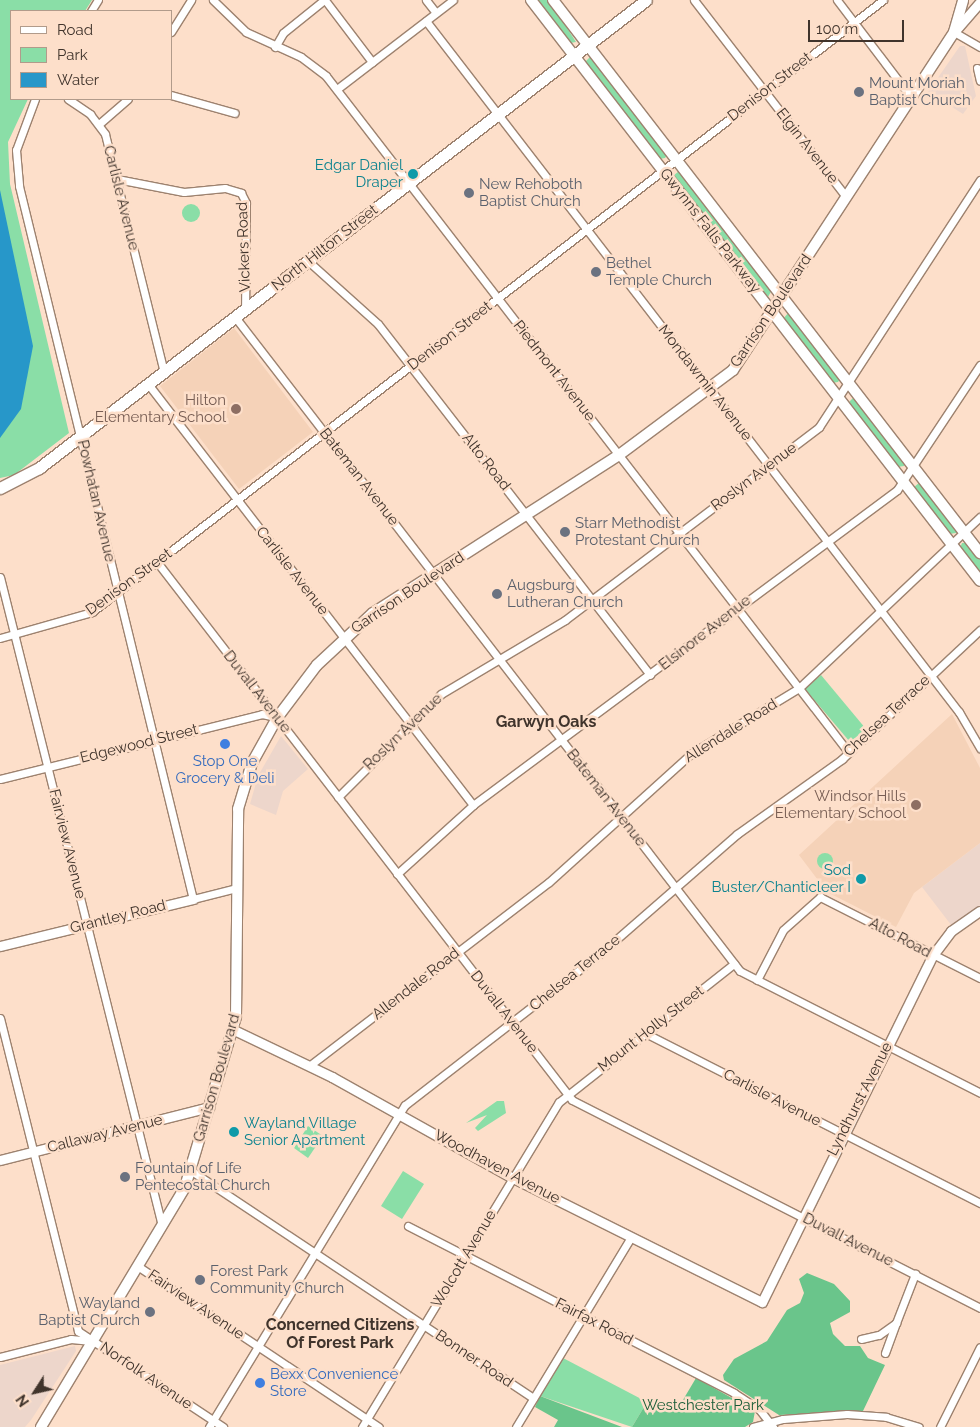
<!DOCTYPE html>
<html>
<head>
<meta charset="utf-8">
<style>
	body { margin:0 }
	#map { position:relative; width:980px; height:1427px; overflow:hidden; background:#fddfca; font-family:Raleway,sans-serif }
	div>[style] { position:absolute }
	.commercial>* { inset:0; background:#edd6cb }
	.built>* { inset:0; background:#f5d2b8 }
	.green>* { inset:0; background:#8adea7 }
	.round { border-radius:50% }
	.forest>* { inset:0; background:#6ac58b }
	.water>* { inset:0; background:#2797c9 }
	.roads { filter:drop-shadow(1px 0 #9d826f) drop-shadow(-1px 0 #9d826f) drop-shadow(0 1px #9d826f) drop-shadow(0 -1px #9d826f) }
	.minor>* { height:7px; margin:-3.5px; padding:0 3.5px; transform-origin:3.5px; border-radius:3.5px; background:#fff }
	.tertiary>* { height:9px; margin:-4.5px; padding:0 4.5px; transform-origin:4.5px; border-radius:4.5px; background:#fff }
	.secondary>* { height:10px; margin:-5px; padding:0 5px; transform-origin:5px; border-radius:5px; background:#fff }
	.primary>* { height:11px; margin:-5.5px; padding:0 5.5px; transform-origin:5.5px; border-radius:5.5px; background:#fff }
	.dots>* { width:14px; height:14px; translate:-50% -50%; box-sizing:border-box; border:2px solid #fddfca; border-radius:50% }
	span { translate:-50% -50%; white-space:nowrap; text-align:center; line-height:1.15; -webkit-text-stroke:5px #fddfca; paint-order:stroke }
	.worship-label { font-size:15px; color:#5b616d }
	.left { translate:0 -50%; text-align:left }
	.right { translate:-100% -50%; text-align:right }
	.street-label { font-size:15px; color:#40342c }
	.culture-label { font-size:15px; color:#0d838f }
	.education-label { font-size:15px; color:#785e54 }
	.shop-label { font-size:15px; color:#366cbe }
	.park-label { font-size:15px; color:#195c36 }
	.neighbourhood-label { font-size:16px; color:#40342c; font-weight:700 }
	.legend { position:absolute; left:10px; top:10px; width:162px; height:90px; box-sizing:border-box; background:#fddfca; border:1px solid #b19b8b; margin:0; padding:6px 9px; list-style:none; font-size:15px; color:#40342c }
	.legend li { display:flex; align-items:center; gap:10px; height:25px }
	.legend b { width:25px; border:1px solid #b19b8b }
	.north { position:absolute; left:10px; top:1367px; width:50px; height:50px; -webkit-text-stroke:4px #fddfca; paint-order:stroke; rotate:235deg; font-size:14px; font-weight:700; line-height:20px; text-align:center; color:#40342c }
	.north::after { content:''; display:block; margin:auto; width:18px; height:22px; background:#40342c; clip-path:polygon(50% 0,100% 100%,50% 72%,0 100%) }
	.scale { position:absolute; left:808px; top:20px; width:96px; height:22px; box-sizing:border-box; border:2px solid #40342c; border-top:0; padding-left:6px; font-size:15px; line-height:18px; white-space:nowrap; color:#40342c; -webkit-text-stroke:4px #fddfca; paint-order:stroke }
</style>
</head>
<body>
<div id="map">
	<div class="commercial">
		<i style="clip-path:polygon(960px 46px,965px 46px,976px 96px,963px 114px,928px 92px)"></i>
		<i style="clip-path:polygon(281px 736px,308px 769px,283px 791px,276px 815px,250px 804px,258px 776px)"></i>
		<i style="clip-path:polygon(980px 843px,980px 917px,958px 934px,922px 887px)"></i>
		<i style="clip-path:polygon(75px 1346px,76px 1351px,31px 1420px,25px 1427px,0 1427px,0 1365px)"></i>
	</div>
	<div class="built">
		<i style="clip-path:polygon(234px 328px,313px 432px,239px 489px,160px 386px)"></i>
		<i style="clip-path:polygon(952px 714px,980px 768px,980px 843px,914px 893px,896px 927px,827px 892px,799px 855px)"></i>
	</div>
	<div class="green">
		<i style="clip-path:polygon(0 0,92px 0,85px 11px,11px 11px,11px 99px,28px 99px,8px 142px,10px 184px,69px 433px,14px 475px,0 478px)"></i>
		<i style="clip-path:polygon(535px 0,549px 0,576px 42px,570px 43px)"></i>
		<i style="clip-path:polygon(591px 56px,667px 155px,665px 158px,659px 159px,584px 63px)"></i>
		<i style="clip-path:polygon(679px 171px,772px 290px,768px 297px,673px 176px)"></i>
		<i class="round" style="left:182px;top:204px;width:18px;height:18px"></i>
		<i style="clip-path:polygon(789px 312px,840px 379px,838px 382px,832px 383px,783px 319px)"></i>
		<i style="clip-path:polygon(854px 397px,905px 464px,904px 466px,897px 467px,848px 403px)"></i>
		<i style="clip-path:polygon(920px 482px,957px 530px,956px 533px,949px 534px,913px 488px)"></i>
		<i style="clip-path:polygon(962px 543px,968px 543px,980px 558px,980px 576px,960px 548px)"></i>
		<i style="clip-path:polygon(821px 675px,866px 729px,850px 742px,805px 689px)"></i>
		<i class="round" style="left:817px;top:853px;width:16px;height:16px"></i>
		<i style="clip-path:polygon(497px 1101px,504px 1101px,506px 1113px,478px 1131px,475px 1128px,487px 1115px,466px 1123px)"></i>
		<i style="clip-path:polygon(308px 1126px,323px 1136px,308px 1158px,294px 1148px)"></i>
		<i style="clip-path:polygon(403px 1171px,424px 1184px,402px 1219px,381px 1206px)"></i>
		<i style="clip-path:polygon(563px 1358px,647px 1402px,632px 1427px,540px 1396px)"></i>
	</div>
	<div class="forest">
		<i style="clip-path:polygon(807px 1273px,834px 1284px,850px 1301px,850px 1312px,830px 1323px,833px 1334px,845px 1346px,860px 1346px,868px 1358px,885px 1365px,863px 1411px,779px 1415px,724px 1380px,723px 1375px,734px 1359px,767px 1341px,787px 1310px,800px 1303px,804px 1293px,799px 1279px)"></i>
		<i style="clip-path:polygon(696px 1378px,755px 1411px,753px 1422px,745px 1427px,632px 1427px,650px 1397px,677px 1410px)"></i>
		<i style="clip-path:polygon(540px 1396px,622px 1427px,554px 1427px,558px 1420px,535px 1407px)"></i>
	</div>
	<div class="water">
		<i style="clip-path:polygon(0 190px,33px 346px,21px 409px,0 438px)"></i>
	</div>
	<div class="roads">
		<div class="minor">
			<i style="left:213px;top:0;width:46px;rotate:44.1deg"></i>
			<i style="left:246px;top:32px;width:60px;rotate:24.4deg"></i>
			<i style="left:301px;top:57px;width:31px;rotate:37deg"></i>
			<i style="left:326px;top:76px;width:855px;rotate:52.31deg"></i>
			<i style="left:325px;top:0;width:78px;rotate:52.8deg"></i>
			<i style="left:426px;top:0;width:16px;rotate:52deg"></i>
			<i style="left:694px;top:0;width:249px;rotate:52.3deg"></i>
			<i style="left:837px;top:0;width:122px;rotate:52.7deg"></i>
			<i style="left:91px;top:11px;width:13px;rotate:-58deg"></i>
			<i style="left:426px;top:21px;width:873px;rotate:52.36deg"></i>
			<i style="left:959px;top:712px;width:42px;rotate:59.7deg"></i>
			<i style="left:171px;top:32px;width:38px;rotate:-58deg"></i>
			<i style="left:954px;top:32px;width:30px;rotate:30deg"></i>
			<i style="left:275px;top:47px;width:16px;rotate:-60deg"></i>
			<i style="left:283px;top:33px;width:53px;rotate:-38.8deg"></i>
			<i style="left:977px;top:68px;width:13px;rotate:77deg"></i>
			<i style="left:337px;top:89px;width:146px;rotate:-37.5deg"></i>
			<i style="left:171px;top:95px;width:66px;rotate:15.7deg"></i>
			<i style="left:35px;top:99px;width:54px;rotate:110.4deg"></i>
			<i style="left:16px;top:150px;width:36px;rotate:85deg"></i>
			<i style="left:19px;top:186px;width:734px;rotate:76.29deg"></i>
			<i style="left:193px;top:899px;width:44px;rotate:-14.3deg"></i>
			<i style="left:68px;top:99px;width:27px;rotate:34deg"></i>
			<i style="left:90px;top:114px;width:25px;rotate:53deg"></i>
			<i style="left:105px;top:134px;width:245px;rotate:76.1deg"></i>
			<i style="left:99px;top:124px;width:38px;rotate:-41deg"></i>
			<i style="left:117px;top:179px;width:68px;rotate:11deg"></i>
			<i style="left:184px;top:192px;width:41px;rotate:-5.6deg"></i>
			<i style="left:225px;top:188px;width:17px;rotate:17deg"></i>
			<i style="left:241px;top:193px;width:11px;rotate:63deg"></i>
			<i style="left:246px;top:203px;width:106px;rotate:90.5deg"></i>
			<i style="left:308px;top:261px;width:94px;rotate:42deg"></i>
			<i style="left:378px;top:324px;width:444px;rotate:52.2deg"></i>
			<i style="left:235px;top:317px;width:826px;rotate:52.33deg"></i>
			<i style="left:740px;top:971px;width:269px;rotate:26.9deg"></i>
			<i style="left:148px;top:384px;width:532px;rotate:52.33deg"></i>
			<i style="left:157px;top:562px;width:679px;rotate:52.35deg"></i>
			<i style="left:572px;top:1100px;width:458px;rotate:27deg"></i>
			<i style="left:0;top:577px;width:669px;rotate:75.98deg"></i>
			<i style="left:0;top:638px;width:96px;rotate:-15.8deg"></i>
			<i style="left:92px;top:612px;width:1000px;rotate:-37.73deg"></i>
			<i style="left:0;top:779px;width:270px;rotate:-13.9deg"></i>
			<i style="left:262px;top:714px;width:13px;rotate:13deg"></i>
			<i style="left:338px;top:797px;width:146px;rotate:-45deg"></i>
			<i style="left:441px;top:694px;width:144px;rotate:-30.8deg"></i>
			<i style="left:565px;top:620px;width:319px;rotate:-37.2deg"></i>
			<i style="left:819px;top:427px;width:295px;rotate:-56.9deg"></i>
			<i style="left:397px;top:874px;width:103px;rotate:-42.2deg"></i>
			<i style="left:473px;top:805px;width:528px;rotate:-36.61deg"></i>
			<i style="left:897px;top:490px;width:150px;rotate:-56.4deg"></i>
			<i style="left:757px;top:980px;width:56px;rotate:-62.5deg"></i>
			<i style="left:783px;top:930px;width:50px;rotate:-41.7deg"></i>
			<i style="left:820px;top:897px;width:179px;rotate:26.9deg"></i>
			<i style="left:0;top:1018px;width:323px;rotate:76deg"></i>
			<i style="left:78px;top:1331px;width:174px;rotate:33.5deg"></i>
			<i style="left:645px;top:1033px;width:376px;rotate:26.9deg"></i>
			<i style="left:309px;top:1066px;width:302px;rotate:-37.5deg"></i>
			<i style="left:549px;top:882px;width:193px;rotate:-42.1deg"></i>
			<i style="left:692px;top:753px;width:125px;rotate:-31.3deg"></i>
			<i style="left:799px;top:688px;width:249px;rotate:-43.4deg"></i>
			<i style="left:190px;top:1170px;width:412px;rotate:33.6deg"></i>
			<i style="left:408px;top:1226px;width:366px;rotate:27.1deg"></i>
			<i style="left:734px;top:1393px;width:30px;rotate:33deg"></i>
			<i style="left:759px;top:1409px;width:23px;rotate:52deg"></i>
			<i style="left:139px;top:1267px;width:288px;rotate:33.7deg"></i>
			<i style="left:861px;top:1339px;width:18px;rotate:-13deg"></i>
			<i style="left:879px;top:1335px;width:21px;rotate:-35deg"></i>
			<i style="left:896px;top:1323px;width:53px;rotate:-68.8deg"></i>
			<i style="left:885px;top:1353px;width:32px;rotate:-70deg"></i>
			<i style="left:0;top:1357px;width:73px;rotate:-14.2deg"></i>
			<i style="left:71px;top:1339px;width:20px;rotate:6deg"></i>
			<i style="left:209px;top:1427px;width:377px;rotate:-58.7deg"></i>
			<i style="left:405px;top:1105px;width:242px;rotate:-37.8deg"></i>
			<i style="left:596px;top:957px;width:187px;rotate:-41.1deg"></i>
			<i style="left:737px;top:834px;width:129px;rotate:-35.5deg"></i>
			<i style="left:842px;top:759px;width:189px;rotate:-43.1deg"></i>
			<i style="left:362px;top:1427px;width:380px;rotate:-58.8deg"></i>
			<i style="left:559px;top:1102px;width:223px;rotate:-38.3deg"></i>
			<i style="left:516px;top:1427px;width:222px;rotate:-58.8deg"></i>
			<i style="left:753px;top:1427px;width:31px;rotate:-15deg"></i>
			<i style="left:783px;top:1419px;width:64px;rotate:-4.5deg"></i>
			<i style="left:847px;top:1414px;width:39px;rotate:4deg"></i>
			<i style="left:886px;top:1417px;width:34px;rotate:17deg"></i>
			<i style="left:940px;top:1427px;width:89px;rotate:-63.4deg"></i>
		</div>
		<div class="tertiary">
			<i style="left:954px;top:32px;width:40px;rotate:-49deg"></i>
			<i style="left:0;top:946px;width:199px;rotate:-13.7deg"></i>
			<i style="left:234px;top:1030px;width:109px;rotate:25.6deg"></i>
			<i style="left:332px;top:1077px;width:207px;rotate:29.2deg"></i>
			<i style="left:513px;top:1178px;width:278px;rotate:26.5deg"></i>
			<i style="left:762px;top:1302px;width:387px;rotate:-63.8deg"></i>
			<i style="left:933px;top:955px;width:30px;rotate:-53deg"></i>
			<i style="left:951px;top:931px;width:35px;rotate:-35deg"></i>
			<i style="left:0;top:1160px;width:216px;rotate:-14.2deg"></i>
		</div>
		<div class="secondary">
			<i style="left:531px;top:0;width:734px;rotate:52.3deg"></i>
			<i style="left:553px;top:0;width:699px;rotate:52.33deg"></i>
			<i style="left:41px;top:1427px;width:280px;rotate:-59deg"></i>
			<i style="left:185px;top:1187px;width:177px;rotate:-73.3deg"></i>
			<i style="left:236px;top:1017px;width:208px;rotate:-89.4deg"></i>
			<i style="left:238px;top:809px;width:48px;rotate:-73.1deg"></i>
			<i style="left:252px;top:763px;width:51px;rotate:-60.9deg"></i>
			<i style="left:277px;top:718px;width:66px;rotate:-53deg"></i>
			<i style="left:317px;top:665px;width:76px;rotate:-42.9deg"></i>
			<i style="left:373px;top:613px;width:292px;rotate:-32.7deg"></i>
			<i style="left:619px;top:455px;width:142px;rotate:-36.7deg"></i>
			<i style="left:733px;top:370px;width:404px;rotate:-56.8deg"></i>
			<i style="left:954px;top:32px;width:33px;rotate:-74deg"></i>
		</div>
		<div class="primary">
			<i style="left:0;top:488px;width:44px;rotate:-27.1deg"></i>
			<i style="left:39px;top:468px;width:766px;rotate:-37.63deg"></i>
		</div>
	</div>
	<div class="dots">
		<i style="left:859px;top:92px;background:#6b7280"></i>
		<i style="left:413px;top:174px;background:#0f9aa8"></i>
		<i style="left:469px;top:193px;background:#6b7280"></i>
		<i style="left:596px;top:272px;background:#6b7280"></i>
		<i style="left:236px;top:409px;background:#8d6e63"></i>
		<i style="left:565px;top:532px;background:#6b7280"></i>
		<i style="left:497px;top:594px;background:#6b7280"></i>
		<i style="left:225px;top:744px;background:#3f7fe0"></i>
		<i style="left:916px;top:805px;background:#8d6e63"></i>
		<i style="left:861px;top:879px;background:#0f9aa8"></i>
		<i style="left:234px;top:1132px;background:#0f9aa8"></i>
		<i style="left:125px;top:1177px;background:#6b7280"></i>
		<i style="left:200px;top:1280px;background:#6b7280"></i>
		<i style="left:150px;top:1312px;background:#6b7280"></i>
		<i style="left:260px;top:1383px;background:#3f7fe0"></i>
	</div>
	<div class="worship-label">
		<span class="left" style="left:869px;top:92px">Mount Moriah<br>Baptist Church</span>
		<span class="left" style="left:479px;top:193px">New Rehoboth<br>Baptist Church</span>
		<span class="left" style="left:606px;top:272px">Bethel<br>Temple Church</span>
		<span class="left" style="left:575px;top:532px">Starr Methodist<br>Protestant Church</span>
		<span class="left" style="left:507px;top:594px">Augsburg<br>Lutheran Church</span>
		<span class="left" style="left:135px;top:1177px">Fountain of Life<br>Pentecostal Church</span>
		<span class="left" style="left:210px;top:1280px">Forest Park<br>Community Church</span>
		<span class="right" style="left:140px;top:1312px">Wayland<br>Baptist Church</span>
	</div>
	<div class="street-label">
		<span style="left:770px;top:87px;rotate:-38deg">Denison Street</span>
		<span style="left:807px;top:146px;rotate:52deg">Elgin Avenue</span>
		<span style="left:121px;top:198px;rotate:76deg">Carlisle Avenue</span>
		<span style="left:710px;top:231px;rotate:52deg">Gwynns Falls Parkway</span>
		<span style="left:244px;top:247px;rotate:-92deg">Vickers Road</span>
		<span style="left:325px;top:248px;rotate:-38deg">North Hilton Street</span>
		<span style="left:771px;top:311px;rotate:-56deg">Garrison Boulevard</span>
		<span style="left:450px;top:336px;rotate:-38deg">Denison Street</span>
		<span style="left:554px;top:371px;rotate:52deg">Piedmont Avenue</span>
		<span style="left:705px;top:383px;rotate:52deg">Mondawmin Avenue</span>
		<span style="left:486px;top:462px;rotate:52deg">Alto Road</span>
		<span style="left:359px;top:477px;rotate:52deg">Bateman Avenue</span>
		<span style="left:754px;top:477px;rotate:-37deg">Roslyn Avenue</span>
		<span style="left:96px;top:501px;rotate:77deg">Powhatan Avenue</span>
		<span style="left:292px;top:571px;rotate:52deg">Carlisle Avenue</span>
		<span style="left:129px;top:582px;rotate:-36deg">Denison Street</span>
		<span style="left:408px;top:593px;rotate:-34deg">Garrison Boulevard</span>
		<span style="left:705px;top:633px;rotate:-38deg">Elsinore Avenue</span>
		<span style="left:257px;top:692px;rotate:52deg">Duvall Avenue</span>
		<span style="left:887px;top:716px;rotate:-43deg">Chelsea Terrace</span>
		<span style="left:731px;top:731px;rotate:-32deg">Allendale Road</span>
		<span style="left:403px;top:732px;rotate:-44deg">Roslyn Avenue</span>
		<span style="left:139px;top:744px;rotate:-14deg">Edgewood Street</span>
		<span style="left:606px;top:798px;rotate:52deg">Bateman Avenue</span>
		<span style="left:67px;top:844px;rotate:76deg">Fairview Avenue</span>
		<span style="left:118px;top:917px;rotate:-14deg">Grantley Road</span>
		<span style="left:900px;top:938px;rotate:28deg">Alto Road</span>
		<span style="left:575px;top:973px;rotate:-39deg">Chelsea Terrace</span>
		<span style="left:416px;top:984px;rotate:-38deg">Allendale Road</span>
		<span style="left:504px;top:1012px;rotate:52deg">Duvall Avenue</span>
		<span style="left:651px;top:1029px;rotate:-38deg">Mount Holly Street</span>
		<span style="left:217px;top:1078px;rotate:-74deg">Garrison Boulevard</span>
		<span style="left:772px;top:1098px;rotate:27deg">Carlisle Avenue</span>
		<span style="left:860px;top:1099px;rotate:-63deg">Lyndhurst Avenue</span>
		<span style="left:105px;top:1134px;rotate:-14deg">Callaway Avenue</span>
		<span style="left:497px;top:1167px;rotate:28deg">Woodhaven Avenue</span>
		<span style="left:848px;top:1240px;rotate:27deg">Duvall Avenue</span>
		<span style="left:464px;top:1259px;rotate:-59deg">Wolcott Avenue</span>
		<span style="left:196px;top:1305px;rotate:34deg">Fairview Avenue</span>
		<span style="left:594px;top:1322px;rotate:27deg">Fairfax Road</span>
		<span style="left:474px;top:1359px;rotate:34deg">Bonner Road</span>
		<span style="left:146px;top:1376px;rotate:34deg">Norfolk Avenue</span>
	</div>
	<div class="culture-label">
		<span class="right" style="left:403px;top:174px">Edgar Daniel<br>Draper</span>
		<span class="right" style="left:851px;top:879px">Sod<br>Buster/Chanticleer I</span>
		<span class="left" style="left:244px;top:1132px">Wayland Village<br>Senior Apartment</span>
	</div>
	<div class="education-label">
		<span class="right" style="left:226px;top:409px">Hilton<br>Elementary School</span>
		<span class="right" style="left:906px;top:805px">Windsor Hills<br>Elementary School</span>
	</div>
	<div class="shop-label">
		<span style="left:225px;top:770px">Stop One<br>Grocery &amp; Deli</span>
		<span class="left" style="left:270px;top:1383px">Bexx Convenience<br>Store</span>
	</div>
	<div class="park-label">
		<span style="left:703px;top:1406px">Westchester Park</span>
	</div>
	<div class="neighbourhood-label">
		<span style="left:546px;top:722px">Garwyn Oaks</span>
		<span style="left:340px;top:1334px">Concerned Citizens<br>Of Forest Park</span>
	</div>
	<ul class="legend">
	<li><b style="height:6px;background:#fff"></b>Road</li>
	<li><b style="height:14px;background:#8adea7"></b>Park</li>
	<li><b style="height:14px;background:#2797c9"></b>Water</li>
	</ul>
	<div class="north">N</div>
	<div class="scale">100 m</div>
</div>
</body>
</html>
